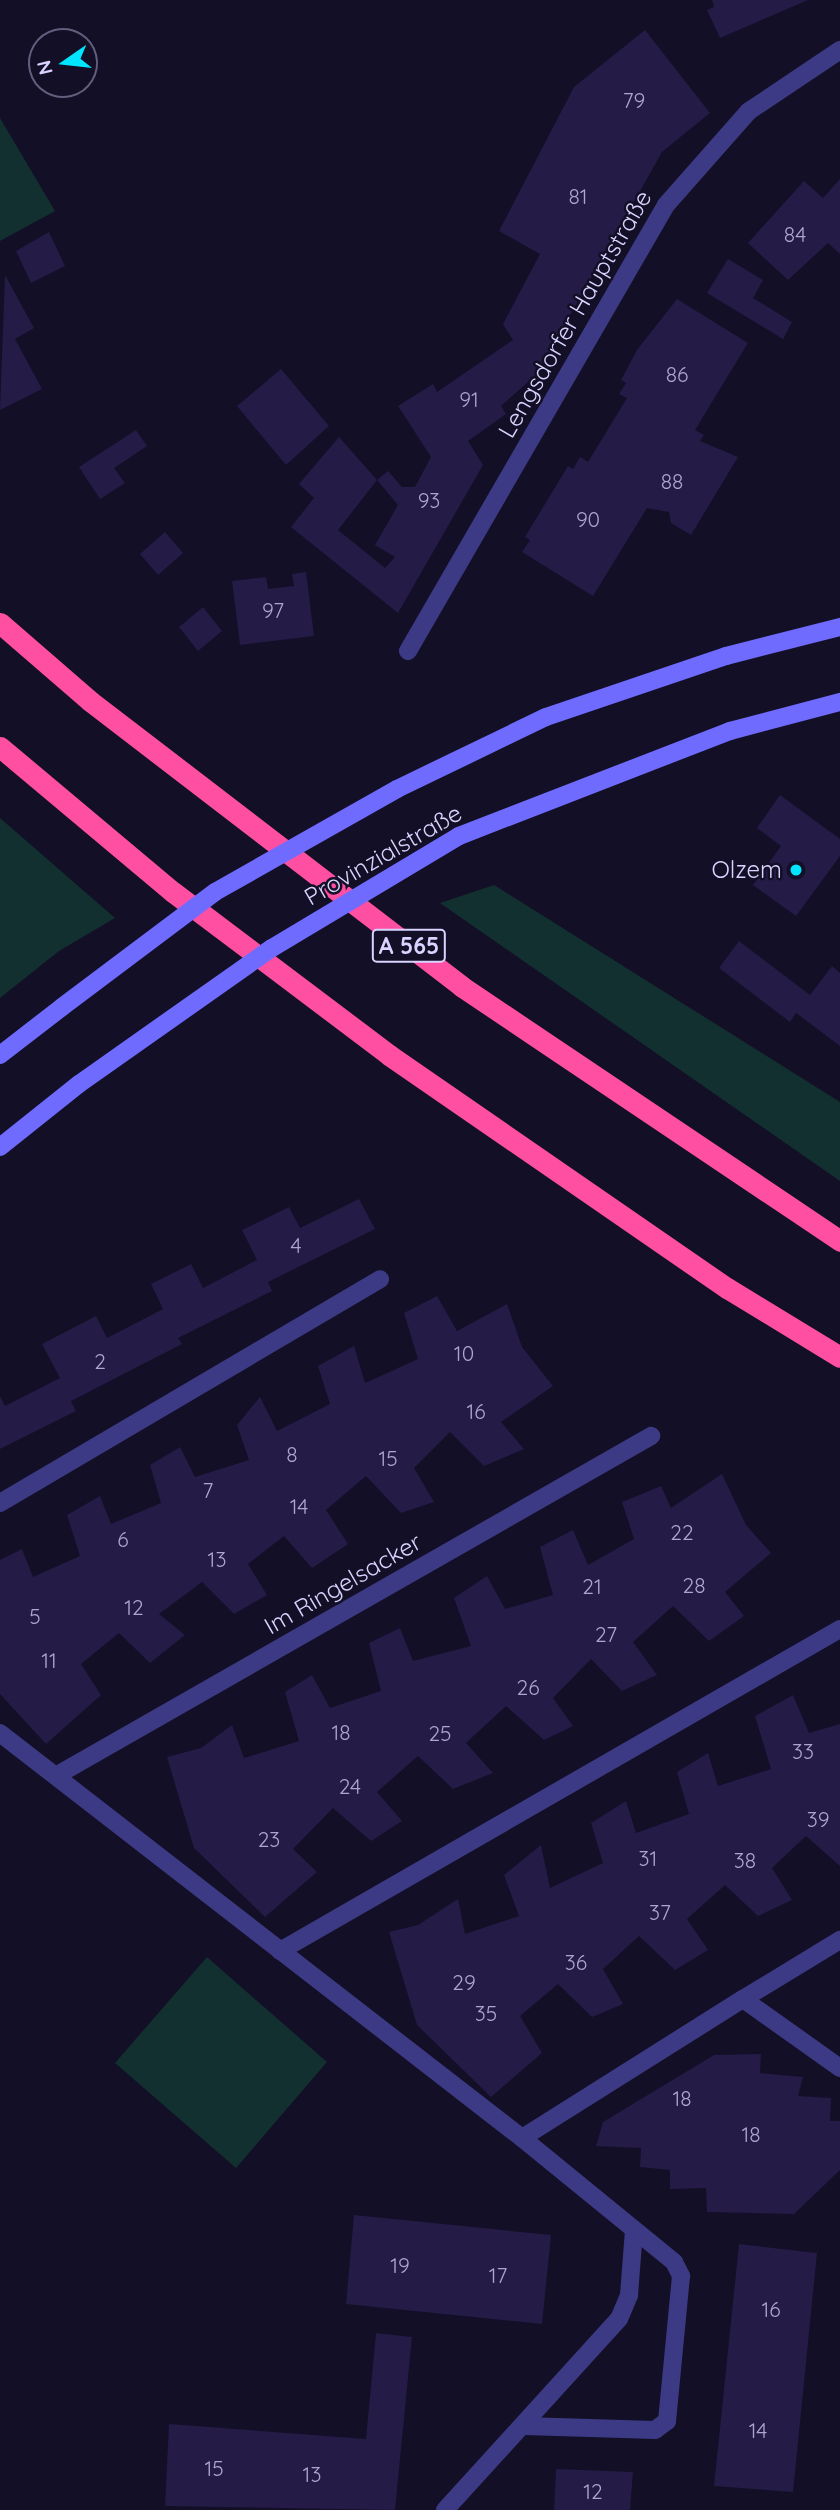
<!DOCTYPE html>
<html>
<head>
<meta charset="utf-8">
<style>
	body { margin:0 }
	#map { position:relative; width:840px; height:2510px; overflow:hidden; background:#130f26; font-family:Quicksand,sans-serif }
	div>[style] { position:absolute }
	.green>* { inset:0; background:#12302f }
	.building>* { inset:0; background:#241b47 }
	.lane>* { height:18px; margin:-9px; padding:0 9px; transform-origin:9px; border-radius:9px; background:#3d3a85 }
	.street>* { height:18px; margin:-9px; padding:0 9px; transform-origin:9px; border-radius:9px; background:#3d3a85 }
	.secondary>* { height:18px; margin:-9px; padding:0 9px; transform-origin:9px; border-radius:9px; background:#6f6bff }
	.highway>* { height:21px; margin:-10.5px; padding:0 10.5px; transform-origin:10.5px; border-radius:10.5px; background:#ff4fa3 }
	.secondary-bridge>* { height:18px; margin:-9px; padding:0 9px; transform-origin:9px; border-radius:9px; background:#6f6bff }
	.dots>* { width:19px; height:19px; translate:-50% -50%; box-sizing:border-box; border:4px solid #130f26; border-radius:50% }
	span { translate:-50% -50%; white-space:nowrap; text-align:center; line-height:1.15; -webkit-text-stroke:5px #130f26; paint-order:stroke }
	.number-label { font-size:21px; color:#aca6d1 }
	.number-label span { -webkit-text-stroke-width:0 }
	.shield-label span { padding:2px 5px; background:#130f26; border:2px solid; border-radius:5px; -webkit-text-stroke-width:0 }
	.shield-label { font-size:23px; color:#d9d4ff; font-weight:700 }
	.street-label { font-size:24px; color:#d9d4ff }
	.poi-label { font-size:24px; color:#d9d4ff }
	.right { translate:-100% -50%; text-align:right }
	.north { position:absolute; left:28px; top:28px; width:70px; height:70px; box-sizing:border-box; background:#130f26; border:2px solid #625e7d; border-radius:50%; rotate:256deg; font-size:19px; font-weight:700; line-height:28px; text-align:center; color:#d9d4ff }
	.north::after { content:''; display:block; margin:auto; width:24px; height:32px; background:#00e5ff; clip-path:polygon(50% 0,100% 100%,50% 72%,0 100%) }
</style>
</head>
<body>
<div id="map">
	<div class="green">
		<i style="clip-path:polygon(0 118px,55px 211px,0 241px)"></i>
		<i style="clip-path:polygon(0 818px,115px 918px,59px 951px,0 998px)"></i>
		<i style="clip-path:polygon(494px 885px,840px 1102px,840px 1181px,440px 903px)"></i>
		<i style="clip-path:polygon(207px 1957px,327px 2062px,236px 2168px,115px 2063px)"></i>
	</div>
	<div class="building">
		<i style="clip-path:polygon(712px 0,808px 0,720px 38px,707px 10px,714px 7px)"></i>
		<i style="clip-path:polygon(evenodd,645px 30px,710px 113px,662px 152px,537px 374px,501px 406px,506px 414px,468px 441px,483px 465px,398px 613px,291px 527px,314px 498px,299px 484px,339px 437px,377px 480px,388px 471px,402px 487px,415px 487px,431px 457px,398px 406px,433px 384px,437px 392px,513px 340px,503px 324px,540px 254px,499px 231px,574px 87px,645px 30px,377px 480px,398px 505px,375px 545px,395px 557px,385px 568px,338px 530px,377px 480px)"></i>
		<i style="clip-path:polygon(840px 179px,840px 254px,828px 243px,788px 280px,748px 243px,804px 181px,823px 198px)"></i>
		<i style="clip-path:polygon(49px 232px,65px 266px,31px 283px,16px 251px)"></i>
		<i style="clip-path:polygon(728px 259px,763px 280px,753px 298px,792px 322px,783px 339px,707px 293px)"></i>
		<i style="clip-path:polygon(5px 275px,34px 328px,15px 339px,42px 389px,0 410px)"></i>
		<i style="clip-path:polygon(677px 299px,748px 343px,695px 430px,704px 435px,700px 441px,738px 457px,691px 535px,671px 523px,669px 512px,647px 508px,593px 596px,522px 552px,530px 540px,525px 537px,568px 466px,573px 469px,580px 457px,588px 462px,627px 398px,619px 394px,626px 383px,621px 380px,637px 350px)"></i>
		<i style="clip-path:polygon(281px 369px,329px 426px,286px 465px,237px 406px)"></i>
		<i style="clip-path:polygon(136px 430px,147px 446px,114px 468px,125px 483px,100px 499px,79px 467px)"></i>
		<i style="clip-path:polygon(165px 532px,183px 553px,158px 575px,140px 554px)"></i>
		<i style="clip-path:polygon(306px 572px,314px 636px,240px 645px,232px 581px,266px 577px,268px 589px,294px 586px,292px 574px)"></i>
		<i style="clip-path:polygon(203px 607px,222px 631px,198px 651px,179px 627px)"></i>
		<i style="clip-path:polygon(780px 795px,840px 839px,840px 856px,796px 916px,753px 885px,781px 846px,757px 828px)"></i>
		<i style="clip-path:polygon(739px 941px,810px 995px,832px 966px,840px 973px,840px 1046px,796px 1013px,790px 1022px,719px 968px)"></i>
		<i style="clip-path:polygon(359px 1199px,375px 1229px,268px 1282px,272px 1291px,178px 1338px,182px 1344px,71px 1401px,76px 1411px,0 1449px,0 1396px,5px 1406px,60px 1378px,42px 1344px,96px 1316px,107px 1338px,163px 1309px,151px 1284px,191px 1264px,203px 1288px,257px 1260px,242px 1230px,289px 1207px,300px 1228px)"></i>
		<i style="clip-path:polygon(437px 1296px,457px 1331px,507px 1304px,522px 1347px,553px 1386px,501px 1422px,524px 1449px,484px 1466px,450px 1432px,414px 1468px,434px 1502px,401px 1513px,366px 1476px,326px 1510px,348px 1544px,312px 1568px,284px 1536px,248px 1564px,267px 1595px,234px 1614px,202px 1582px,159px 1614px,185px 1635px,150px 1663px,119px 1633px,81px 1664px,101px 1695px,46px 1744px,0 1694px,0 1560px,22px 1549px,33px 1577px,80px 1556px,67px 1515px,100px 1496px,111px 1524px,161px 1503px,150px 1465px,180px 1447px,195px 1477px,249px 1460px,237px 1425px,260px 1397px,277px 1431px,330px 1404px,318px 1366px,354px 1346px,365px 1383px,418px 1359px,404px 1313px)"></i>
		<i style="clip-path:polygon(722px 1474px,746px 1525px,771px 1553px,725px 1592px,744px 1616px,709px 1641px,673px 1606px,633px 1642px,657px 1675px,622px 1691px,591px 1659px,553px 1698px,573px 1726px,544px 1740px,506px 1706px,466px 1743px,493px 1773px,453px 1789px,418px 1756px,377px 1792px,402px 1821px,371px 1841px,333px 1808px,293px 1849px,317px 1872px,265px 1917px,194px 1848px,167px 1757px,201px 1748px,232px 1725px,244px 1758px,299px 1741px,285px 1692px,312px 1675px,330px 1708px,381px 1691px,369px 1643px,400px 1628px,413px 1661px,471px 1646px,454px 1598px,487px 1576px,505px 1609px,553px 1595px,540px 1547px,573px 1530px,588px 1565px,634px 1539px,622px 1502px,661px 1486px,671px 1508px)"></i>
		<i style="clip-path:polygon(793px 1695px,809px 1733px,840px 1724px,840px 1866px,806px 1836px,772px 1868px,792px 1900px,758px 1916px,725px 1885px,687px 1919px,708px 1950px,675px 1970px,639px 1936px,603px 1969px,623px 2004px,592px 2017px,558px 1984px,520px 2016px,542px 2053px,491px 2097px,417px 2025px,389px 1932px,418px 1925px,458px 1899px,465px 1934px,519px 1916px,504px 1875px,541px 1845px,550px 1888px,603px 1863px,591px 1823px,626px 1801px,636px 1833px,689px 1814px,677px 1772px,708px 1753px,718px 1786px,771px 1769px,755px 1716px)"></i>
		<i style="clip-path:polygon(761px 2054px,760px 2073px,803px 2077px,798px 2096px,831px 2098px,830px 2121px,840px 2121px,840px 2170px,794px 2214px,707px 2212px,706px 2188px,670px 2189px,670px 2170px,640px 2167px,641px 2148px,596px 2146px,603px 2122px,714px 2055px)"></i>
		<i style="clip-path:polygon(354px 2215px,551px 2235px,542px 2324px,346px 2304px)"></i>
		<i style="clip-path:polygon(739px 2244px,817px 2253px,793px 2492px,714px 2486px)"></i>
		<i style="clip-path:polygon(376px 2333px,412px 2337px,395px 2510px,165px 2506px,169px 2424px,366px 2439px)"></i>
		<i style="clip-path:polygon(556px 2469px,633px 2472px,630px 2510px,554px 2510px)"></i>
	</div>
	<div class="lane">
		<i style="left:0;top:1503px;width:441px;rotate:-30.5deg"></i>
		<i style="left:59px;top:1774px;width:682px;rotate:-29.72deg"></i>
		<i style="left:280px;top:1951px;width:646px;rotate:-29.9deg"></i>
		<i style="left:743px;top:1999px;width:114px;rotate:-31.3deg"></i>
	</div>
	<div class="street">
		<i style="left:408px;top:651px;width:515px;rotate:-59.95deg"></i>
		<i style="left:666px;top:205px;width:125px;rotate:-48.6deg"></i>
		<i style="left:749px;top:111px;width:110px;rotate:-33.8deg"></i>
		<i style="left:0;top:1733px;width:661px;rotate:37.81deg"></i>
		<i style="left:522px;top:2138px;width:261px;rotate:-32.2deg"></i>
		<i style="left:743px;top:1999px;width:119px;rotate:35.4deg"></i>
		<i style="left:522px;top:2138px;width:196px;rotate:39.2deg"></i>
		<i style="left:674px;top:2262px;width:16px;rotate:63deg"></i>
		<i style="left:681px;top:2276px;width:146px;rotate:95.5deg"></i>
		<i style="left:667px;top:2421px;width:15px;rotate:143deg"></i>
		<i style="left:655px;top:2430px;width:131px;rotate:-178.3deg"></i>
		<i style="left:445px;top:2510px;width:258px;rotate:-47.7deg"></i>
		<i style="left:619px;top:2319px;width:26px;rotate:-67deg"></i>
		<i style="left:629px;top:2295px;width:65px;rotate:-85.6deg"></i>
	</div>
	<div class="secondary">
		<i style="left:397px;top:789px;width:165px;rotate:-25.8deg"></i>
		<i style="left:546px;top:717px;width:190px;rotate:-18.7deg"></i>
		<i style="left:726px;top:656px;width:118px;rotate:-14.3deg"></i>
		<i style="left:459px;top:836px;width:291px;rotate:-21.2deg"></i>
		<i style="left:730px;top:731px;width:114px;rotate:-14.8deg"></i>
		<i style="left:0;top:1055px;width:78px;rotate:-37.7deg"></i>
		<i style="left:0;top:1147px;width:101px;rotate:-38.6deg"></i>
	</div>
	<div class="highway">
		<i style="left:0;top:623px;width:119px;rotate:40.9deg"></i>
		<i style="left:90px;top:701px;width:468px;rotate:37.5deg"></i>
		<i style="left:461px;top:986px;width:457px;rotate:33.9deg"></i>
		<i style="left:0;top:747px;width:226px;rotate:40deg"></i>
		<i style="left:173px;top:892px;width:271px;rotate:37deg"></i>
		<i style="left:389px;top:1055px;width:411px;rotate:34.6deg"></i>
		<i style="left:727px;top:1288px;width:132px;rotate:31.4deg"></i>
	</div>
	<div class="secondary-bridge">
		<i style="left:62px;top:1007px;width:191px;rotate:-36.9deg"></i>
		<i style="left:215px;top:892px;width:209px;rotate:-29.5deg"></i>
		<i style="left:79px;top:1084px;width:236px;rotate:-35.2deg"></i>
		<i style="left:272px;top:948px;width:218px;rotate:-30.9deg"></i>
	</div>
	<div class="dots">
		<i style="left:796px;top:870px;background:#00e5ff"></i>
	</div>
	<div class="number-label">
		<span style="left:634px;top:100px">79</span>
		<span style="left:578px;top:196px">81</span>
		<span style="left:795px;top:234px">84</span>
		<span style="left:677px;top:374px">86</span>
		<span style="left:469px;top:399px">91</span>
		<span style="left:672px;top:481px">88</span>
		<span style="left:429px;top:500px">93</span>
		<span style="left:588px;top:519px">90</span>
		<span style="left:273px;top:610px">97</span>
		<span style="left:296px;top:1245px">4</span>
		<span style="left:464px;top:1353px">10</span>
		<span style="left:100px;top:1361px">2</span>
		<span style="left:476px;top:1411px">16</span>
		<span style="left:292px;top:1454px">8</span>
		<span style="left:388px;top:1458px">15</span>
		<span style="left:208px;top:1490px">7</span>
		<span style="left:299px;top:1506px">14</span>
		<span style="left:682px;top:1532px">22</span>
		<span style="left:123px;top:1539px">6</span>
		<span style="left:217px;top:1559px">13</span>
		<span style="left:694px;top:1585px">28</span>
		<span style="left:592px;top:1586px">21</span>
		<span style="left:134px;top:1607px">12</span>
		<span style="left:35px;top:1616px">5</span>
		<span style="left:606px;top:1634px">27</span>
		<span style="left:49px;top:1660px">11</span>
		<span style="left:528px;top:1687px">26</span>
		<span style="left:341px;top:1732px">18</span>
		<span style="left:440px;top:1733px">25</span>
		<span style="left:803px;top:1751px">33</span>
		<span style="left:350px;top:1786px">24</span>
		<span style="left:818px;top:1819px">39</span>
		<span style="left:269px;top:1839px">23</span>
		<span style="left:648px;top:1858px">31</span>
		<span style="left:745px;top:1860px">38</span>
		<span style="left:660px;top:1912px">37</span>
		<span style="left:576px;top:1962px">36</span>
		<span style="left:464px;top:1982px">29</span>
		<span style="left:486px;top:2013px">35</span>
		<span style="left:682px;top:2098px">18</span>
		<span style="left:751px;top:2134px">18</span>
		<span style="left:400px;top:2265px">19</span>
		<span style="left:498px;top:2275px">17</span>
		<span style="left:771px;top:2309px">16</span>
		<span style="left:758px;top:2430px">14</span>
		<span style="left:214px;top:2468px">15</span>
		<span style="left:312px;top:2474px">13</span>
		<span style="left:593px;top:2491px">12</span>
	</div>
	<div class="shield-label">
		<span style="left:409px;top:946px">A 565</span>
	</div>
	<div class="street-label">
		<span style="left:575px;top:314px;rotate:-60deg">Lengsdorfer Hauptstraße</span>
		<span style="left:383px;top:855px;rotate:-30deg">Provinzialstraße</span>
		<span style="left:343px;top:1584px;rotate:-30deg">Im Ringelsacker</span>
	</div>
	<div class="poi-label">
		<span class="right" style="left:782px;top:870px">Olzem</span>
	</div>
	<div class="north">N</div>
</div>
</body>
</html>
